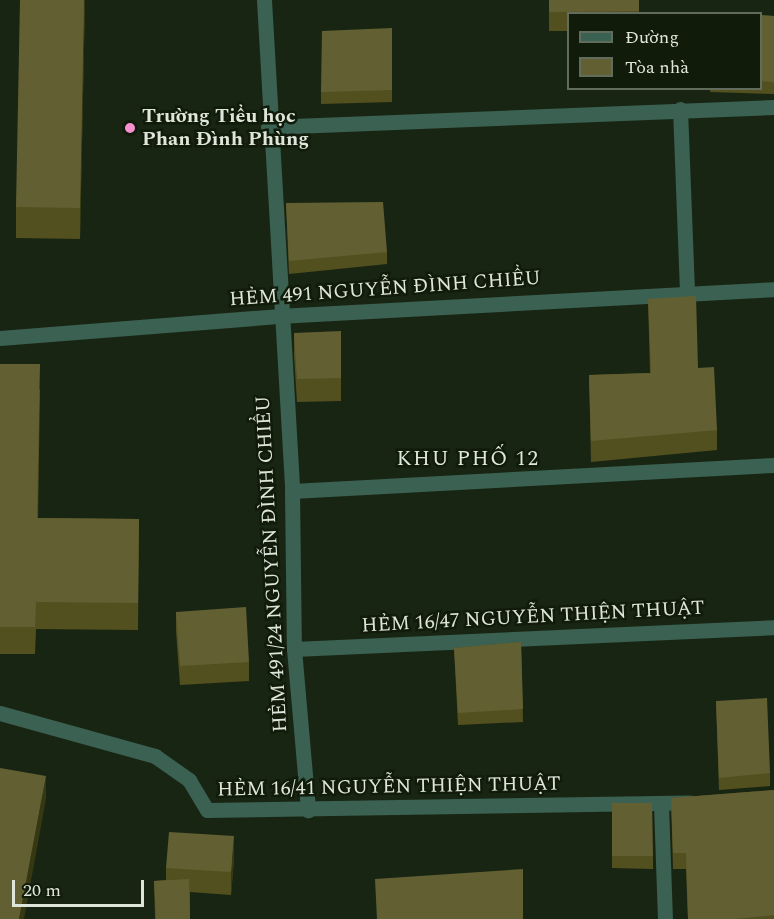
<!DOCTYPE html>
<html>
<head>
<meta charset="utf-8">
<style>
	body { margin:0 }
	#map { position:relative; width:774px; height:919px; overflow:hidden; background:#192513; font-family:Spectral,serif }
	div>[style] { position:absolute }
	.lane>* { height:15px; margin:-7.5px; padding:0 7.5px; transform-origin:7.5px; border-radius:7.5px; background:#3a6151 }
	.street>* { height:15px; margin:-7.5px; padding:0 7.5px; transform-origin:7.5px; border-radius:7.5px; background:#3a6151 }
	.wall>* { inset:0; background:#53501f }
	.shaded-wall>* { inset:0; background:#363812 }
	.building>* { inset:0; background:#626033 }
	.dots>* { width:16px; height:16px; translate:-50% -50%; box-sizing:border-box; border:3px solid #101b0a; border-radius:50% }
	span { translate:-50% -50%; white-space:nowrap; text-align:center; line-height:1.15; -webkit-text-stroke:5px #101b0a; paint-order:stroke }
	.poi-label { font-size:20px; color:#dee6da; font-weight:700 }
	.left { translate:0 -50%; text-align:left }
	.street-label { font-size:20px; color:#dee6da }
	.neighbourhood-label { font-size:21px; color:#dee6da; letter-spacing:1.5px }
	.legend { position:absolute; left:567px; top:12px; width:195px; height:78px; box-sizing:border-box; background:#101b0a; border:2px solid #626c5d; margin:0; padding:8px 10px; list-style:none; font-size:18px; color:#dee6da }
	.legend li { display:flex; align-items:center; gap:12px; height:30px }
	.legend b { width:30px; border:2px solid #626c5d }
	.scale { position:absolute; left:12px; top:880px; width:132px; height:27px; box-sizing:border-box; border:3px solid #dee6da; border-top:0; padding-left:8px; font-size:18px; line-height:21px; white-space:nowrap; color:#dee6da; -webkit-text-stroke:4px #101b0a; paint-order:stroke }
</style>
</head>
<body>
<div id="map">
	<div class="lane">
		<i style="left:264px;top:0;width:492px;rotate:86.7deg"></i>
		<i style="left:292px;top:491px;width:158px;rotate:89.3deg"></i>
		<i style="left:294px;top:649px;width:162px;rotate:85deg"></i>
		<i style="left:680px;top:109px;width:183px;rotate:87.8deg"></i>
		<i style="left:268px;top:127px;width:506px;rotate:-2.26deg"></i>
		<i style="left:292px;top:491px;width:483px;rotate:-3.1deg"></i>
		<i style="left:294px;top:649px;width:481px;rotate:-2.6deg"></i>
		<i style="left:0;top:713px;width:161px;rotate:15.5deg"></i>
		<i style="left:155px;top:756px;width:42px;rotate:35.2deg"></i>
		<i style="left:189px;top:780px;width:35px;rotate:59deg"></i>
		<i style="left:207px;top:810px;width:483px;rotate:-0.9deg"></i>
		<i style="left:661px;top:805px;width:114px;rotate:88deg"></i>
	</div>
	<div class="street">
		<i style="left:0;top:338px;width:279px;rotate:-4.5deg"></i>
		<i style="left:278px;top:316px;width:497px;rotate:-3.1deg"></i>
	</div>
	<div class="wall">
		<i style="clip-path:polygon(85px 0,80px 239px,16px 238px,16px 207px)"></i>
		<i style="clip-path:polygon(549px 0,639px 0,639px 14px,568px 14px,568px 31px,549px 31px)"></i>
		<i style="clip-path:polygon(760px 15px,774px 16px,774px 94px,710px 92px,710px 88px,760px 88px)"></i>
		<i style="clip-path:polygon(392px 28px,392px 102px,321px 104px,321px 92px)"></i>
		<i style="clip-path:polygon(286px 203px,387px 252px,387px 264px,289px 274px)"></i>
		<i style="clip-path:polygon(648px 299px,698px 368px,717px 430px,717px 450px,591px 462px,589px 375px,650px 373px)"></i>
		<i style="clip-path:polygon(294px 333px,341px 378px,341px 401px,297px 402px,294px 356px)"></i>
		<i style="clip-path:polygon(0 364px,40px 390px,38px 518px,139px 519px,138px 630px,36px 629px,35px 654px,0 654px)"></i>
		<i style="clip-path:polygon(176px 612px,249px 662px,249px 681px,180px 685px,176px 631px)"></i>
		<i style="clip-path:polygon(521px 642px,523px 722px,458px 725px,454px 648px)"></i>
		<i style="clip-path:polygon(716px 701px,770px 773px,770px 786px,719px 790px)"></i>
		<i style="clip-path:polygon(774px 790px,774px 919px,688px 919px,686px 869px,673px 869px,671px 798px)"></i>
		<i style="clip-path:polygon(612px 803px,653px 856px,653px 869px,612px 868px)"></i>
		<i style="clip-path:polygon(234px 859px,231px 895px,190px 892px,190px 919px,155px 919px,154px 881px,166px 880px,166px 868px)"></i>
	</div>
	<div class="shaded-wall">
		<i style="clip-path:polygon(84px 0,85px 0,80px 239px,80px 208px)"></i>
		<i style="clip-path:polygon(46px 776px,46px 799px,24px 919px,19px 919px)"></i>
		<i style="clip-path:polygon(234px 836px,234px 859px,231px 895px,231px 872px)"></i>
	</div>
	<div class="building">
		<i style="clip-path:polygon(20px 0,84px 0,80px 208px,16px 207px)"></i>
		<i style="clip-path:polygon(549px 0,639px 0,639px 11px,549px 12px)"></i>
		<i style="clip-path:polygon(760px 15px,774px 16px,774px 82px,760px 81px)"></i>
		<i style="clip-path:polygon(392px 28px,392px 90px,321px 92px,322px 31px)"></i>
		<i style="clip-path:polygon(383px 202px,387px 252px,289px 261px,286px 203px)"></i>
		<i style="clip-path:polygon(696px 296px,698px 368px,714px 367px,717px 430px,591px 441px,589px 375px,651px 373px,648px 299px)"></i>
		<i style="clip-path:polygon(341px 331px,341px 378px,297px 379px,294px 333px)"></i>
		<i style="clip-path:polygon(0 364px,40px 364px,37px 518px,139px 519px,138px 603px,36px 602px,35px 627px,0 627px)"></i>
		<i style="clip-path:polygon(246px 607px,249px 662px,180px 666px,176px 612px)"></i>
		<i style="clip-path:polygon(521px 642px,523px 709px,458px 713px,454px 648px)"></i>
		<i style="clip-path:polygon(767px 698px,770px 773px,719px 778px,716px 701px)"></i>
		<i style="clip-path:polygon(0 768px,46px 776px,19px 919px,0 919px)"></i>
		<i style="clip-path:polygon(774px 790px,774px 915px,735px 919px,688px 919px,686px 853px,673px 853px,671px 798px)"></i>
		<i style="clip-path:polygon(612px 803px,652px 803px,653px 856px,612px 856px)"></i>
		<i style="clip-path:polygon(169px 832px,234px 836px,231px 872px,166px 868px)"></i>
		<i style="clip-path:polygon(523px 869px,523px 919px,377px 919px,375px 879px)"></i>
		<i style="clip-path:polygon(189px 879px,190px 919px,156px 919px,154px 881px)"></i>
	</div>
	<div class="dots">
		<i style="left:130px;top:128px;background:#f790ce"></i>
	</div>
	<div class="poi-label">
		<span class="left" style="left:142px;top:128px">Trường Tiểu học<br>Phan Đình Phùng</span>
	</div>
	<div class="street-label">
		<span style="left:385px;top:289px;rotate:-4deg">HẺM 491 NGUYỄN ÐÌNH CHIỂU</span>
		<span style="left:272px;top:564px;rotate:-93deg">HẺM 491/24 NGUYỄN ĐÌNH CHIỂU</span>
		<span style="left:533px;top:617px;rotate:-3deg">HẺM 16/47 NGUYỄN THIỆN THUẬT</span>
		<span style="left:389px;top:787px;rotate:-1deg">HẺM 16/41 NGUYỄN THIỆN THUẬT</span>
	</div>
	<div class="neighbourhood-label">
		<span style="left:468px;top:459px">KHU PHỐ 12</span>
	</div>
	<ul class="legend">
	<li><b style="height:8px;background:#3a6151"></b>Đường</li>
	<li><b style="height:16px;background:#626033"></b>Tòa nhà</li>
	</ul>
	<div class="scale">20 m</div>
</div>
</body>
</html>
